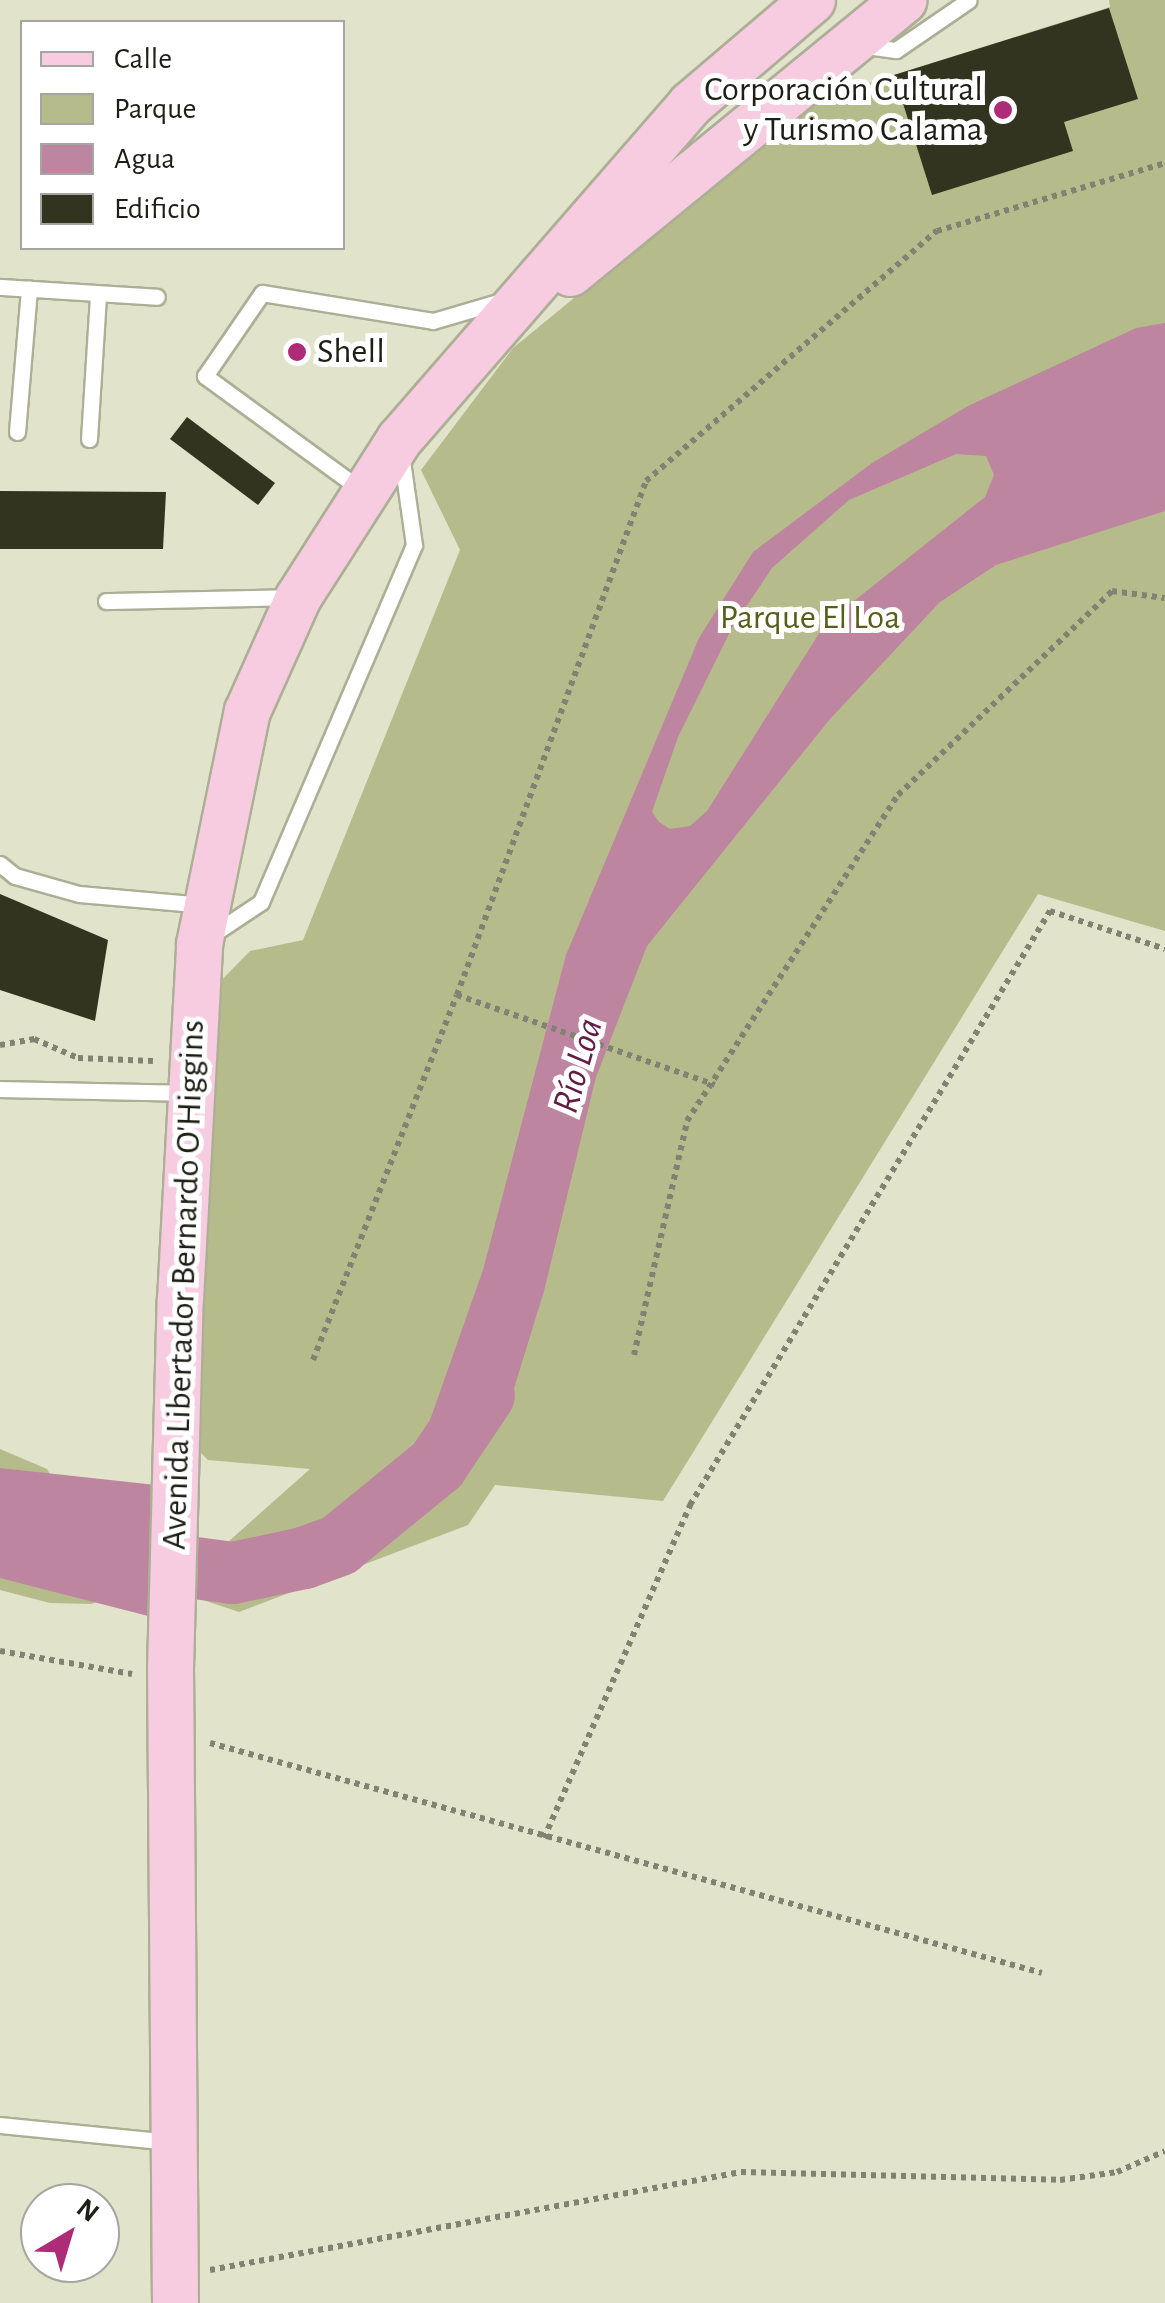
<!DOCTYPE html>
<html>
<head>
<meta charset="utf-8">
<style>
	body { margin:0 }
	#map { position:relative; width:1165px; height:2303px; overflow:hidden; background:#e1e4ca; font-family:"Alegreya Sans",sans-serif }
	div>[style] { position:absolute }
	.green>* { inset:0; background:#b6bb8b }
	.water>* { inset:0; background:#be85a0 }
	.river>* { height:62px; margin:-31px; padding:0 31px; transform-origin:31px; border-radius:31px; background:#be85a0 }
	.building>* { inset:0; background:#32341f }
	.path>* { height:6px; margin-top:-3px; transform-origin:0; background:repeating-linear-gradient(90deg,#818372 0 5px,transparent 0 10px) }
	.roads { filter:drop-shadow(2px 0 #acaf96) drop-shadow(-2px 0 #acaf96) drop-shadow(0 2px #acaf96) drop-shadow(0 -2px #acaf96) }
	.lane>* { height:15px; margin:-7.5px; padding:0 7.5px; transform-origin:7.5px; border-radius:7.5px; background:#fff }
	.primary>* { height:45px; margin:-22.5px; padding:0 22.5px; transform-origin:22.5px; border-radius:22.5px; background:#f7cbe0 }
	.dots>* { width:28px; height:28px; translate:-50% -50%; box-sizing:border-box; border:5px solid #fff; border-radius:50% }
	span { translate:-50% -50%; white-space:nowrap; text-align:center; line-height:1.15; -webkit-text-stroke:10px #fff; paint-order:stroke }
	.poi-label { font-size:35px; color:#1d1e15 }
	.right { translate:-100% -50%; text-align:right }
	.left { translate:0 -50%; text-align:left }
	.park-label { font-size:35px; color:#585d1a }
	.street-label { font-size:35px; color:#1d1e15 }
	.water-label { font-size:38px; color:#621c44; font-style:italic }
	.legend { position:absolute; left:20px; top:20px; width:325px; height:230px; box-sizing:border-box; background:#fff; border:2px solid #a5a5a1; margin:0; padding:12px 18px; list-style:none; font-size:30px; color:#1d1e15 }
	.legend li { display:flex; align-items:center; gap:20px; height:50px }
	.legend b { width:50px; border:2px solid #a5a5a1 }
	.north { position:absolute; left:20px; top:2183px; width:100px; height:100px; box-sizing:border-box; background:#fff; border:2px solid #a5a5a1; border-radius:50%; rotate:38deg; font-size:28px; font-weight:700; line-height:40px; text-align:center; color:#1d1e15 }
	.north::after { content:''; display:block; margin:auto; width:35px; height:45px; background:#ad2b77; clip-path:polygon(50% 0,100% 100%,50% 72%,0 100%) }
</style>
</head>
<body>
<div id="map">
	<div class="green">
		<i style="clip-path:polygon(1109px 0,1165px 0,1165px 931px,1038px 894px,663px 1501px,495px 1485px,468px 1525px,239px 1612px,197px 1598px,122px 1595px,91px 1604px,50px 1603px,0 1590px,0 1449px,47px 1469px,68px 1506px,123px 1548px,201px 1549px,228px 1542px,310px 1469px,208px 1460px,190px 1442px,209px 993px,250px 951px,303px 940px,460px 550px,421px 470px,513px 348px,817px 99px,1110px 7px)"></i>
	</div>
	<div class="water">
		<i style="clip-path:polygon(evenodd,1165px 323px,1165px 511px,996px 565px,940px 602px,830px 719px,647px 946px,596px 1077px,544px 1291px,508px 1408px,475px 1463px,437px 1465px,427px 1441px,430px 1420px,483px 1270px,566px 955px,699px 638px,753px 552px,872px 463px,968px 406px,1136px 328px,1165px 323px,956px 454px,986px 456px,994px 475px,985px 497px,825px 624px,707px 811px,690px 826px,670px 829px,659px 822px,652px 812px,678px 737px,732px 628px,772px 568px,849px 500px,956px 454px)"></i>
		<i style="clip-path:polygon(0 1468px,156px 1485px,156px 1618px,0 1578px)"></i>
	</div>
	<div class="river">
		<i style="left:0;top:1532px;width:108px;rotate:12.9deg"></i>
		<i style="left:105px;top:1556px;width:129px;rotate:7.6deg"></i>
		<i style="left:233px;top:1573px;width:73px;rotate:-11.9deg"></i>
		<i style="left:304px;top:1558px;width:37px;rotate:-20deg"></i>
		<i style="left:339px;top:1545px;width:127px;rotate:-39.2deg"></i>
		<i style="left:437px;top:1465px;width:84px;rotate:-56.1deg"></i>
	</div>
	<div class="building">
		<i style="clip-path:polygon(1109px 8px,1138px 99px,1064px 122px,1073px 151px,932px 195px,894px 75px)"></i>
		<i style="clip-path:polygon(187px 417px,275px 483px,258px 505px,170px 439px)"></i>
		<i style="clip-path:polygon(0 491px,166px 492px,163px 549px,0 549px)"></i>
		<i style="clip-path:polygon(0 894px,108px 940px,95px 1021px,0 990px)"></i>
	</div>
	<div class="path">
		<i style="left:457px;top:995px;width:273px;rotate:19.2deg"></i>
		<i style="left:0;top:1045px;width:35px;rotate:-10deg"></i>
		<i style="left:34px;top:1039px;width:48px;rotate:23.4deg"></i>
		<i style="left:78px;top:1058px;width:75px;rotate:2.3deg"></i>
		<i style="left:634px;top:1355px;width:240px;rotate:-77.2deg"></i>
		<i style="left:687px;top:1121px;width:388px;rotate:-57.1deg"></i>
		<i style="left:898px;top:795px;width:296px;rotate:-43.6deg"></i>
		<i style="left:1112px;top:591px;width:53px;rotate:7.5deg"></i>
		<i style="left:313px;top:1360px;width:392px;rotate:-68.5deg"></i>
		<i style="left:457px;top:995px;width:548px;rotate:-69.81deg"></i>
		<i style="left:646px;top:481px;width:384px;rotate:-40.7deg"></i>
		<i style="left:937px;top:231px;width:238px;rotate:-16.6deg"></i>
		<i style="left:0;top:1651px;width:134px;rotate:9.9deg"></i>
		<i style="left:210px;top:1743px;width:863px;rotate:15.45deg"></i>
		<i style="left:544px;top:1838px;width:364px;rotate:-66.3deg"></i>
		<i style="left:690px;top:1505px;width:695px;rotate:-58.78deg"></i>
		<i style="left:1050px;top:911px;width:121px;rotate:18.3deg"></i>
		<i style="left:210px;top:2270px;width:540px;rotate:-10.46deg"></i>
		<i style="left:741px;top:2172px;width:319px;rotate:1.4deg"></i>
		<i style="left:1060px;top:2180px;width:58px;rotate:-8deg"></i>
		<i style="left:1117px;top:2172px;width:52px;rotate:-23.6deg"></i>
	</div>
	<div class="roads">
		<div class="lane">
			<i style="left:859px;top:45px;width:37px;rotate:8deg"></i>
			<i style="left:896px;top:50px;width:88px;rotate:-34.4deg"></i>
			<i style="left:0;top:287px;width:157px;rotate:3.6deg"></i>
			<i style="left:17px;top:432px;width:144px;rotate:-85.2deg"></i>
			<i style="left:89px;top:439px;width:144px;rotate:-86.4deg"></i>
			<i style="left:360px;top:489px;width:192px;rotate:-143.9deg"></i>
			<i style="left:205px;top:376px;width:101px;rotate:-55.5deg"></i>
			<i style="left:262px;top:293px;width:173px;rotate:9.3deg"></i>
			<i style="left:433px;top:321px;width:71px;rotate:-16.4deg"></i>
			<i style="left:106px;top:601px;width:186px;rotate:-1.2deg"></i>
			<i style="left:0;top:864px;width:19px;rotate:39deg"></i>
			<i style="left:15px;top:876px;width:66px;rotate:15.7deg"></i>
			<i style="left:79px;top:894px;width:125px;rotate:5deg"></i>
			<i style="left:210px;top:936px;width:61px;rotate:-33.7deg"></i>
			<i style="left:261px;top:902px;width:388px;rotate:-66.8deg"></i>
			<i style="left:414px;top:545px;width:92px;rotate:-98.1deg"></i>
			<i style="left:0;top:1089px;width:186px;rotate:1.2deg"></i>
			<i style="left:0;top:2125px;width:171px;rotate:5.7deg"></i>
		</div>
		<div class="primary">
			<i style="left:570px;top:273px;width:431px;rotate:-39.3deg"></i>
			<i style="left:175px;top:2303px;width:634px;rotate:-90.45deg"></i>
			<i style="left:170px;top:1669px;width:370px;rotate:-88.5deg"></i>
			<i style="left:180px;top:1299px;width:356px;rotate:-86.9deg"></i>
			<i style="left:199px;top:944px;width:238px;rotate:-78.4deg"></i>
			<i style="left:247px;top:711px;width:125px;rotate:-65.9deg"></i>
			<i style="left:298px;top:597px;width:188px;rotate:-57.4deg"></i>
			<i style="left:399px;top:439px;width:444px;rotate:-49deg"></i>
			<i style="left:690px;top:104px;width:160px;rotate:-40.4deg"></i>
		</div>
	</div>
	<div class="dots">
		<i style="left:1003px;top:110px;background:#ad2b77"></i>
		<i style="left:297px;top:352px;background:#ad2b77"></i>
	</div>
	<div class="poi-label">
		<span class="right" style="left:983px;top:110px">Corporación Cultural<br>y Turismo Calama</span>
		<span class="left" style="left:317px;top:352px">Shell</span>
	</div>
	<div class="park-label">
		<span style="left:810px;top:618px">Parque El Loa</span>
	</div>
	<div class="street-label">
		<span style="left:184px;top:1285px;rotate:-88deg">Avenida Libertador Bernardo O'Higgins</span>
	</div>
	<div class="water-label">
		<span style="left:579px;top:1066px;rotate:-74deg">Río Loa</span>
	</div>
	<ul class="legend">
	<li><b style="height:12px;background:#f7cbe0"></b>Calle</li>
	<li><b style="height:28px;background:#b6bb8b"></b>Parque</li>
	<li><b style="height:28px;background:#be85a0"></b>Agua</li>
	<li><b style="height:28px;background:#32341f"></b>Edificio</li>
	</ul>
	<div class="north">N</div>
</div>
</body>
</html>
